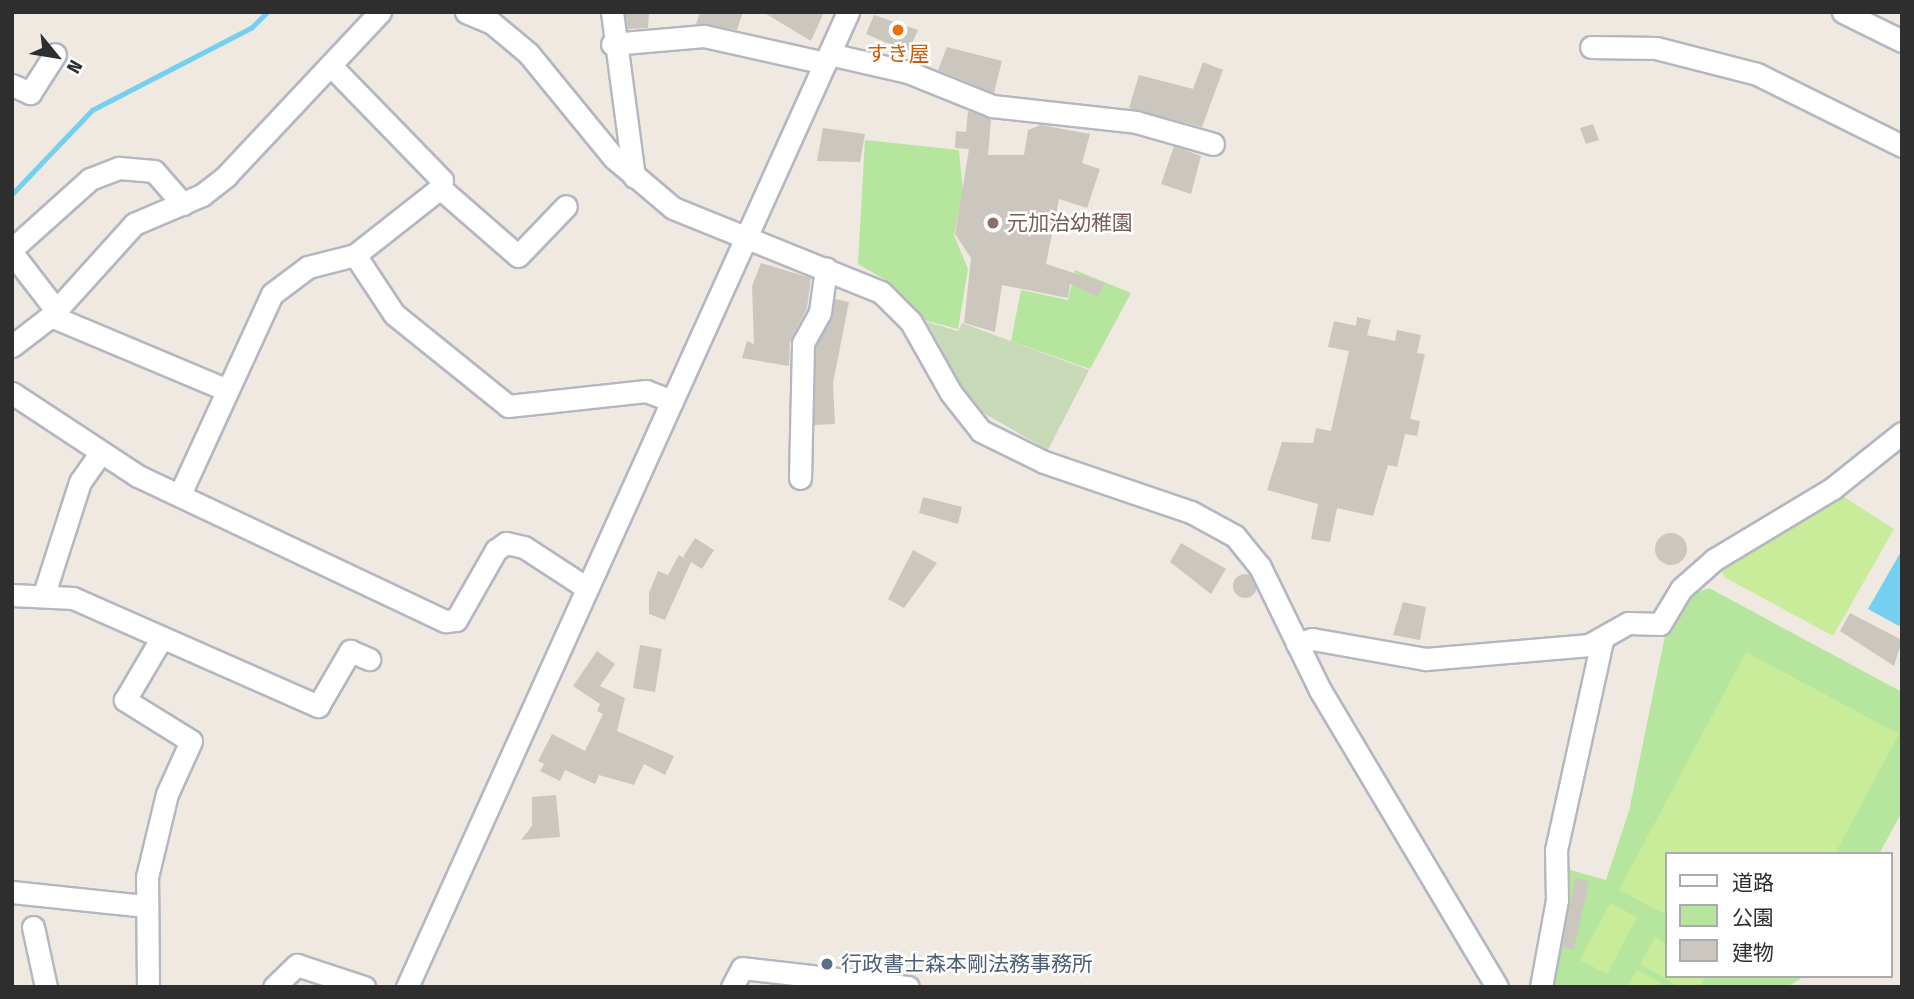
<!DOCTYPE html>
<html>
<head>
<meta charset="utf-8">
<style>
	body { margin:0 }
	#map { position:relative; width:1914px; height:999px; overflow:hidden; background:#efe9e1; font-family:"Fira Sans Condensed","Noto Sans JP",sans-serif }
	div>[style] { position:absolute }
	.green>* { inset:0; background:#b6e59e }
	.cemetery>* { inset:0; background:#c8d9b8 }
	.pitch>* { inset:0; background:#c9ec9a }
	.water>* { inset:0; background:#75cff0 }
	.stream>* { height:5px; margin:-2.5px; padding:0 2.5px; transform-origin:2.5px; border-radius:2.5px; background:#75cff0 }
	.building>* { inset:0; background:#cbc7bf }
	.round { border-radius:50% }
	.roads { filter:drop-shadow(2px 0 #b4b7c1) drop-shadow(-2px 0 #b4b7c1) drop-shadow(0 2px #b4b7c1) drop-shadow(0 -2px #b4b7c1) }
	.minor>* { height:21px; margin:-10.5px; padding:0 10.5px; transform-origin:10.5px; border-radius:10.5px; background:#fff }
	.dots>* { width:19px; height:19px; translate:-50% -50%; box-sizing:border-box; border:4px solid #fff; border-radius:50% }
	span { translate:-50% -50%; white-space:nowrap; text-align:center; line-height:1.15; -webkit-text-stroke:5px #fff; paint-order:stroke }
	.food-label { font-size:21px; color:#c56008 }
	.education-label { font-size:21px; color:#785e54 }
	.left { translate:0 -50%; text-align:left }
	.service-label { font-size:21px; color:#4e5e75 }
	.frame { position:absolute; inset:0; border:14px solid #2e2e2e; pointer-events:none }
	.legend { position:absolute; left:1665px; top:852px; width:228px; height:126px; box-sizing:border-box; background:#fff; border:2px solid #ababab; margin:0; padding:9px 12px; list-style:none; font-size:21px; color:#2e2e2e }
	.legend li { display:flex; align-items:center; gap:14px; height:35px }
	.legend b { width:35px; border:2px solid #ababab }
	.north { position:absolute; left:21px; top:21px; width:70px; height:70px; -webkit-text-stroke:5px #fff; paint-order:stroke; rotate:120deg; font-size:19px; font-weight:700; line-height:28px; text-align:center; color:#2e2e2e }
	.north::after { content:''; display:block; margin:auto; width:24px; height:32px; background:#2e2e2e; clip-path:polygon(50% 0,100% 100%,50% 72%,0 100%) }
</style>
</head>
<body>
<div id="map">
	<div class="green">
		<i style="clip-path:polygon(865px 140px,959px 150px,963px 191px,954px 235px,968px 269px,958px 329px,927px 321px,889px 282px,858px 264px)"></i>
		<i style="clip-path:polygon(1075px 270px,1131px 293px,1090px 369px,1011px 341px,1021px 290px,1068px 300px)"></i>
		<i style="clip-path:polygon(1709px 588px,1902px 692px,1902px 812px,1879px 854px,1667px 854px,1667px 976px,1805px 976px,1787px 987px,1549px 987px,1567px 869px,1606px 880px,1629px 811px,1667px 626px,1686px 596px)"></i>
	</div>
	<div class="cemetery">
		<i style="clip-path:polygon(927px 322px,958px 331px,962px 323px,1089px 370px,1048px 450px,973px 407px)"></i>
	</div>
	<div class="pitch">
		<i style="clip-path:polygon(1832px 496px,1844px 497px,1894px 529px,1833px 636px,1724px 577px,1720px 563px)"></i>
		<i style="clip-path:polygon(1746px 652px,1899px 734px,1835px 854px,1667px 854px,1667px 915px,1619px 890px)"></i>
		<i style="clip-path:polygon(1610px 903px,1637px 917px,1607px 974px,1580px 960px)"></i>
		<i style="clip-path:polygon(1655px 937px,1667px 945px,1667px 976px,1706px 976px,1700px 987px,1680px 987px,1640px 964px)"></i>
		<i style="clip-path:polygon(1637px 970px,1667px 987px,1627px 987px)"></i>
	</div>
	<div class="water">
		<i style="clip-path:polygon(1902px 550px,1902px 621px,1899px 626px,1868px 609px)"></i>
	</div>
	<div class="stream">
		<i style="left:12px;top:194px;width:116px;rotate:-46.4deg"></i>
		<i style="left:92px;top:110px;width:180px;rotate:-27.4deg"></i>
		<i style="left:252px;top:27px;width:21px;rotate:-45deg"></i>
	</div>
	<div class="building">
		<i style="clip-path:polygon(625px 12px,649px 12px,648px 28px,628px 29px)"></i>
		<i style="clip-path:polygon(700px 12px,743px 12px,737px 30px,696px 24px)"></i>
		<i style="clip-path:polygon(763px 12px,824px 12px,811px 41px)"></i>
		<i style="clip-path:polygon(874px 15px,918px 30px,908px 52px,866px 34px)"></i>
		<i style="clip-path:polygon(947px 47px,1002px 61px,994px 93px,938px 70px)"></i>
		<i style="clip-path:polygon(1203px 62px,1223px 70px,1202px 127px,1129px 108px,1139px 75px,1193px 89px)"></i>
		<i style="clip-path:polygon(968px 111px,991px 119px,988px 155px,1024px 155px,1028px 130px,1041px 125px,1090px 134px,1082px 163px,1100px 169px,1087px 208px,1059px 199px,1046px 264px,1105px 283px,1098px 297px,1070px 284px,1068px 298px,1002px 285px,995px 332px,964px 323px,971px 258px,955px 234px,969px 149px,955px 148px,956px 131px,966px 132px)"></i>
		<i style="clip-path:polygon(1593px 124px,1599px 140px,1586px 144px,1580px 128px)"></i>
		<i style="clip-path:polygon(823px 128px,865px 134px,860px 162px,817px 161px)"></i>
		<i style="clip-path:polygon(1174px 146px,1201px 156px,1191px 194px,1161px 184px)"></i>
		<i style="clip-path:polygon(761px 263px,811px 278px,807px 308px,790px 342px,789px 366px,742px 358px,747px 341px,754px 344px,752px 286px)"></i>
		<i style="clip-path:polygon(835px 299px,849px 302px,833px 383px,835px 424px,814px 425px,816px 346px)"></i>
		<i style="clip-path:polygon(1357px 317px,1371px 320px,1367px 335px,1395px 341px,1397px 330px,1421px 335px,1417px 353px,1425px 354px,1410px 419px,1420px 421px,1417px 436px,1405px 434px,1397px 467px,1388px 465px,1373px 516px,1337px 508px,1330px 542px,1311px 539px,1318px 504px,1267px 490px,1282px 442px,1313px 443px,1316px 428px,1331px 431px,1349px 351px,1328px 347px,1334px 321px,1356px 326px)"></i>
		<i style="clip-path:polygon(923px 497px,962px 507px,958px 524px,919px 513px)"></i>
		<i class="round" style="left:1655px;top:533px;width:32px;height:32px"></i>
		<i style="clip-path:polygon(695px 538px,714px 550px,702px 569px,683px 557px)"></i>
		<i style="clip-path:polygon(1181px 543px,1226px 569px,1211px 594px,1170px 562px)"></i>
		<i style="clip-path:polygon(913px 550px,937px 563px,904px 608px,888px 599px)"></i>
		<i style="clip-path:polygon(679px 555px,691px 562px,665px 620px,649px 614px,649px 593px,658px 571px,668px 575px)"></i>
		<i class="round" style="left:1233px;top:574px;width:24px;height:24px"></i>
		<i style="clip-path:polygon(1403px 602px,1426px 607px,1420px 640px,1393px 635px)"></i>
		<i style="clip-path:polygon(1850px 613px,1902px 640px,1894px 666px,1840px 631px)"></i>
		<i style="clip-path:polygon(640px 645px,662px 649px,655px 692px,633px 688px)"></i>
		<i style="clip-path:polygon(597px 651px,615px 664px,600px 686px,625px 698px,617px 731px,674px 756px,665px 775px,644px 764px,634px 785px,599px 775px,595px 784px,565px 770px,560px 781px,540px 771px,544px 764px,538px 761px,552px 734px,585px 751px,603px 714px,597px 711px,600px 704px,573px 686px)"></i>
		<i style="clip-path:polygon(556px 795px,560px 837px,521px 840px,532px 826px,532px 797px)"></i>
		<i style="clip-path:polygon(1575px 878px,1589px 881px,1574px 950px,1562px 947px)"></i>
	</div>
	<div class="roads">
		<div class="minor">
			<i style="left:466px;top:12px;width:28px;rotate:23deg"></i>
			<i style="left:492px;top:23px;width:47px;rotate:39.8deg"></i>
			<i style="left:528px;top:53px;width:136px;rotate:50.7deg"></i>
			<i style="left:614px;top:158px;width:77px;rotate:40.3deg"></i>
			<i style="left:673px;top:208px;width:224px;rotate:22deg"></i>
			<i style="left:881px;top:292px;width:42px;rotate:45deg"></i>
			<i style="left:911px;top:322px;width:81px;rotate:60.6deg"></i>
			<i style="left:951px;top:393px;width:48px;rotate:51.7deg"></i>
			<i style="left:981px;top:431px;width:70px;rotate:26.2deg"></i>
			<i style="left:1044px;top:462px;width:155px;rotate:18.8deg"></i>
			<i style="left:1191px;top:512px;width:50px;rotate:28.6deg"></i>
			<i style="left:1235px;top:536px;width:40px;rotate:51deg"></i>
			<i style="left:1260px;top:567px;width:137px;rotate:64deg"></i>
			<i style="left:1320px;top:690px;width:346px;rotate:59.2deg"></i>
			<i style="left:612px;top:12px;width:166px;rotate:82.4deg"></i>
			<i style="left:1843px;top:12px;width:66px;rotate:26.2deg"></i>
			<i style="left:612px;top:44px;width:92px;rotate:-5deg"></i>
			<i style="left:704px;top:36px;width:124px;rotate:12.6deg"></i>
			<i style="left:1591px;top:47px;width:65px;rotate:0.9deg"></i>
			<i style="left:1656px;top:48px;width:104px;rotate:14.4deg"></i>
			<i style="left:1757px;top:74px;width:162px;rotate:26.4deg"></i>
			<i style="left:829px;top:54px;width:81px;rotate:12.8deg"></i>
			<i style="left:908px;top:72px;width:91px;rotate:22deg"></i>
			<i style="left:992px;top:106px;width:145px;rotate:6.3deg"></i>
			<i style="left:1136px;top:122px;width:80px;rotate:15.9deg"></i>
			<i style="left:12px;top:85px;width:20px;rotate:24deg"></i>
			<i style="left:30px;top:93px;width:46px;rotate:-57.3deg"></i>
			<i style="left:440px;top:188px;width:103px;rotate:41.1deg"></i>
			<i style="left:518px;top:256px;width:69px;rotate:-46.2deg"></i>
			<i style="left:12px;top:249px;width:105px;rotate:-41.9deg"></i>
			<i style="left:90px;top:179px;width:31px;rotate:-21deg"></i>
			<i style="left:119px;top:168px;width:35px;rotate:5deg"></i>
			<i style="left:154px;top:171px;width:44px;rotate:48.7deg"></i>
			<i style="left:12px;top:253px;width:72px;rotate:52.3deg"></i>
			<i style="left:355px;top:255px;width:71px;rotate:56.5deg"></i>
			<i style="left:394px;top:314px;width:146px;rotate:38.9deg"></i>
			<i style="left:508px;top:406px;width:139px;rotate:-6.2deg"></i>
			<i style="left:646px;top:391px;width:28px;rotate:21deg"></i>
			<i style="left:51px;top:316px;width:191px;rotate:22.8deg"></i>
			<i style="left:12px;top:346px;width:49px;rotate:-37.6deg"></i>
			<i style="left:51px;top:316px;width:124px;rotate:-47.9deg"></i>
			<i style="left:134px;top:224px;width:74px;rotate:-23.1deg"></i>
			<i style="left:202px;top:195px;width:31px;rotate:-38deg"></i>
			<i style="left:226px;top:176px;width:225px;rotate:-46.8deg"></i>
			<i style="left:12px;top:393px;width:151px;rotate:33.4deg"></i>
			<i style="left:138px;top:476px;width:340px;rotate:25.3deg"></i>
			<i style="left:445px;top:621px;width:11px;rotate:-5deg"></i>
			<i style="left:456px;top:620px;width:81px;rotate:-60.3deg"></i>
			<i style="left:496px;top:550px;width:12px;rotate:-35deg"></i>
			<i style="left:506px;top:543px;width:18px;rotate:13deg"></i>
			<i style="left:524px;top:547px;width:75px;rotate:33.1deg"></i>
			<i style="left:800px;top:478px;width:135px;rotate:-88.7deg"></i>
			<i style="left:803px;top:343px;width:35px;rotate:-61deg"></i>
			<i style="left:820px;top:312px;width:44px;rotate:-82.2deg"></i>
			<i style="left:180px;top:494px;width:220px;rotate:-65.3deg"></i>
			<i style="left:272px;top:294px;width:45px;rotate:-36.9deg"></i>
			<i style="left:308px;top:267px;width:49px;rotate:-14.3deg"></i>
			<i style="left:355px;top:255px;width:108px;rotate:-38.2deg"></i>
			<i style="left:440px;top:188px;width:8px;rotate:-76deg"></i>
			<i style="left:442px;top:180px;width:159px;rotate:-134.2deg"></i>
			<i style="left:44px;top:594px;width:118px;rotate:-72.2deg"></i>
			<i style="left:80px;top:482px;width:33px;rotate:-55deg"></i>
			<i style="left:12px;top:595px;width:61px;rotate:2.8deg"></i>
			<i style="left:73px;top:598px;width:268px;rotate:23.8deg"></i>
			<i style="left:318px;top:706px;width:64px;rotate:-59.8deg"></i>
			<i style="left:350px;top:651px;width:21px;rotate:23deg"></i>
			<i style="left:1297px;top:644px;width:16px;rotate:-18deg"></i>
			<i style="left:1312px;top:639px;width:116px;rotate:10deg"></i>
			<i style="left:1426px;top:659px;width:164px;rotate:-4.9deg"></i>
			<i style="left:1589px;top:645px;width:45px;rotate:-29.4deg"></i>
			<i style="left:1628px;top:623px;width:32px;rotate:2deg"></i>
			<i style="left:1660px;top:624px;width:41px;rotate:-59deg"></i>
			<i style="left:1681px;top:589px;width:45px;rotate:-41.4deg"></i>
			<i style="left:1715px;top:559px;width:138px;rotate:-31deg"></i>
			<i style="left:1833px;top:488px;width:88px;rotate:-38.6deg"></i>
			<i style="left:12px;top:892px;width:135px;rotate:6deg"></i>
			<i style="left:33px;top:927px;width:61px;rotate:77.8deg"></i>
			<i style="left:148px;top:987px;width:110px;rotate:-90.5deg"></i>
			<i style="left:147px;top:877px;width:85px;rotate:-76.5deg"></i>
			<i style="left:167px;top:794px;width:58px;rotate:-65.6deg"></i>
			<i style="left:191px;top:741px;width:78px;rotate:-148.2deg"></i>
			<i style="left:125px;top:700px;width:71px;rotate:-59.5deg"></i>
			<i style="left:274px;top:987px;width:32px;rotate:-44deg"></i>
			<i style="left:297px;top:965px;width:71px;rotate:18.2deg"></i>
			<i style="left:407px;top:987px;width:1070px;rotate:-65.66deg"></i>
			<i style="left:732px;top:987px;width:21px;rotate:-62deg"></i>
			<i style="left:742px;top:968px;width:167px;rotate:6.5deg"></i>
			<i style="left:1541px;top:987px;width:88px;rotate:-79.6deg"></i>
			<i style="left:1557px;top:900px;width:50px;rotate:-91.1deg"></i>
			<i style="left:1556px;top:850px;width:215px;rotate:-77.6deg"></i>
		</div>
	</div>
	<div class="dots">
		<i style="left:898px;top:30px;background:#e8710a"></i>
		<i style="left:993px;top:223px;background:#8d6e63"></i>
		<i style="left:827px;top:964px;background:#5c6f8a"></i>
	</div>
	<div class="food-label">
		<span style="left:898px;top:54px">すき屋</span>
	</div>
	<div class="education-label">
		<span class="left" style="left:1007px;top:223px">元加治幼稚園</span>
	</div>
	<div class="service-label">
		<span class="left" style="left:841px;top:964px">行政書士森本剛法務事務所</span>
	</div>
	<div class="frame"></div>
	<ul class="legend">
	<li><b style="height:9px;background:#fff"></b>道路</li>
	<li><b style="height:19px;background:#b6e59e"></b>公園</li>
	<li><b style="height:19px;background:#cbc7bf"></b>建物</li>
	</ul>
	<div class="north">N</div>
</div>
</body>
</html>
